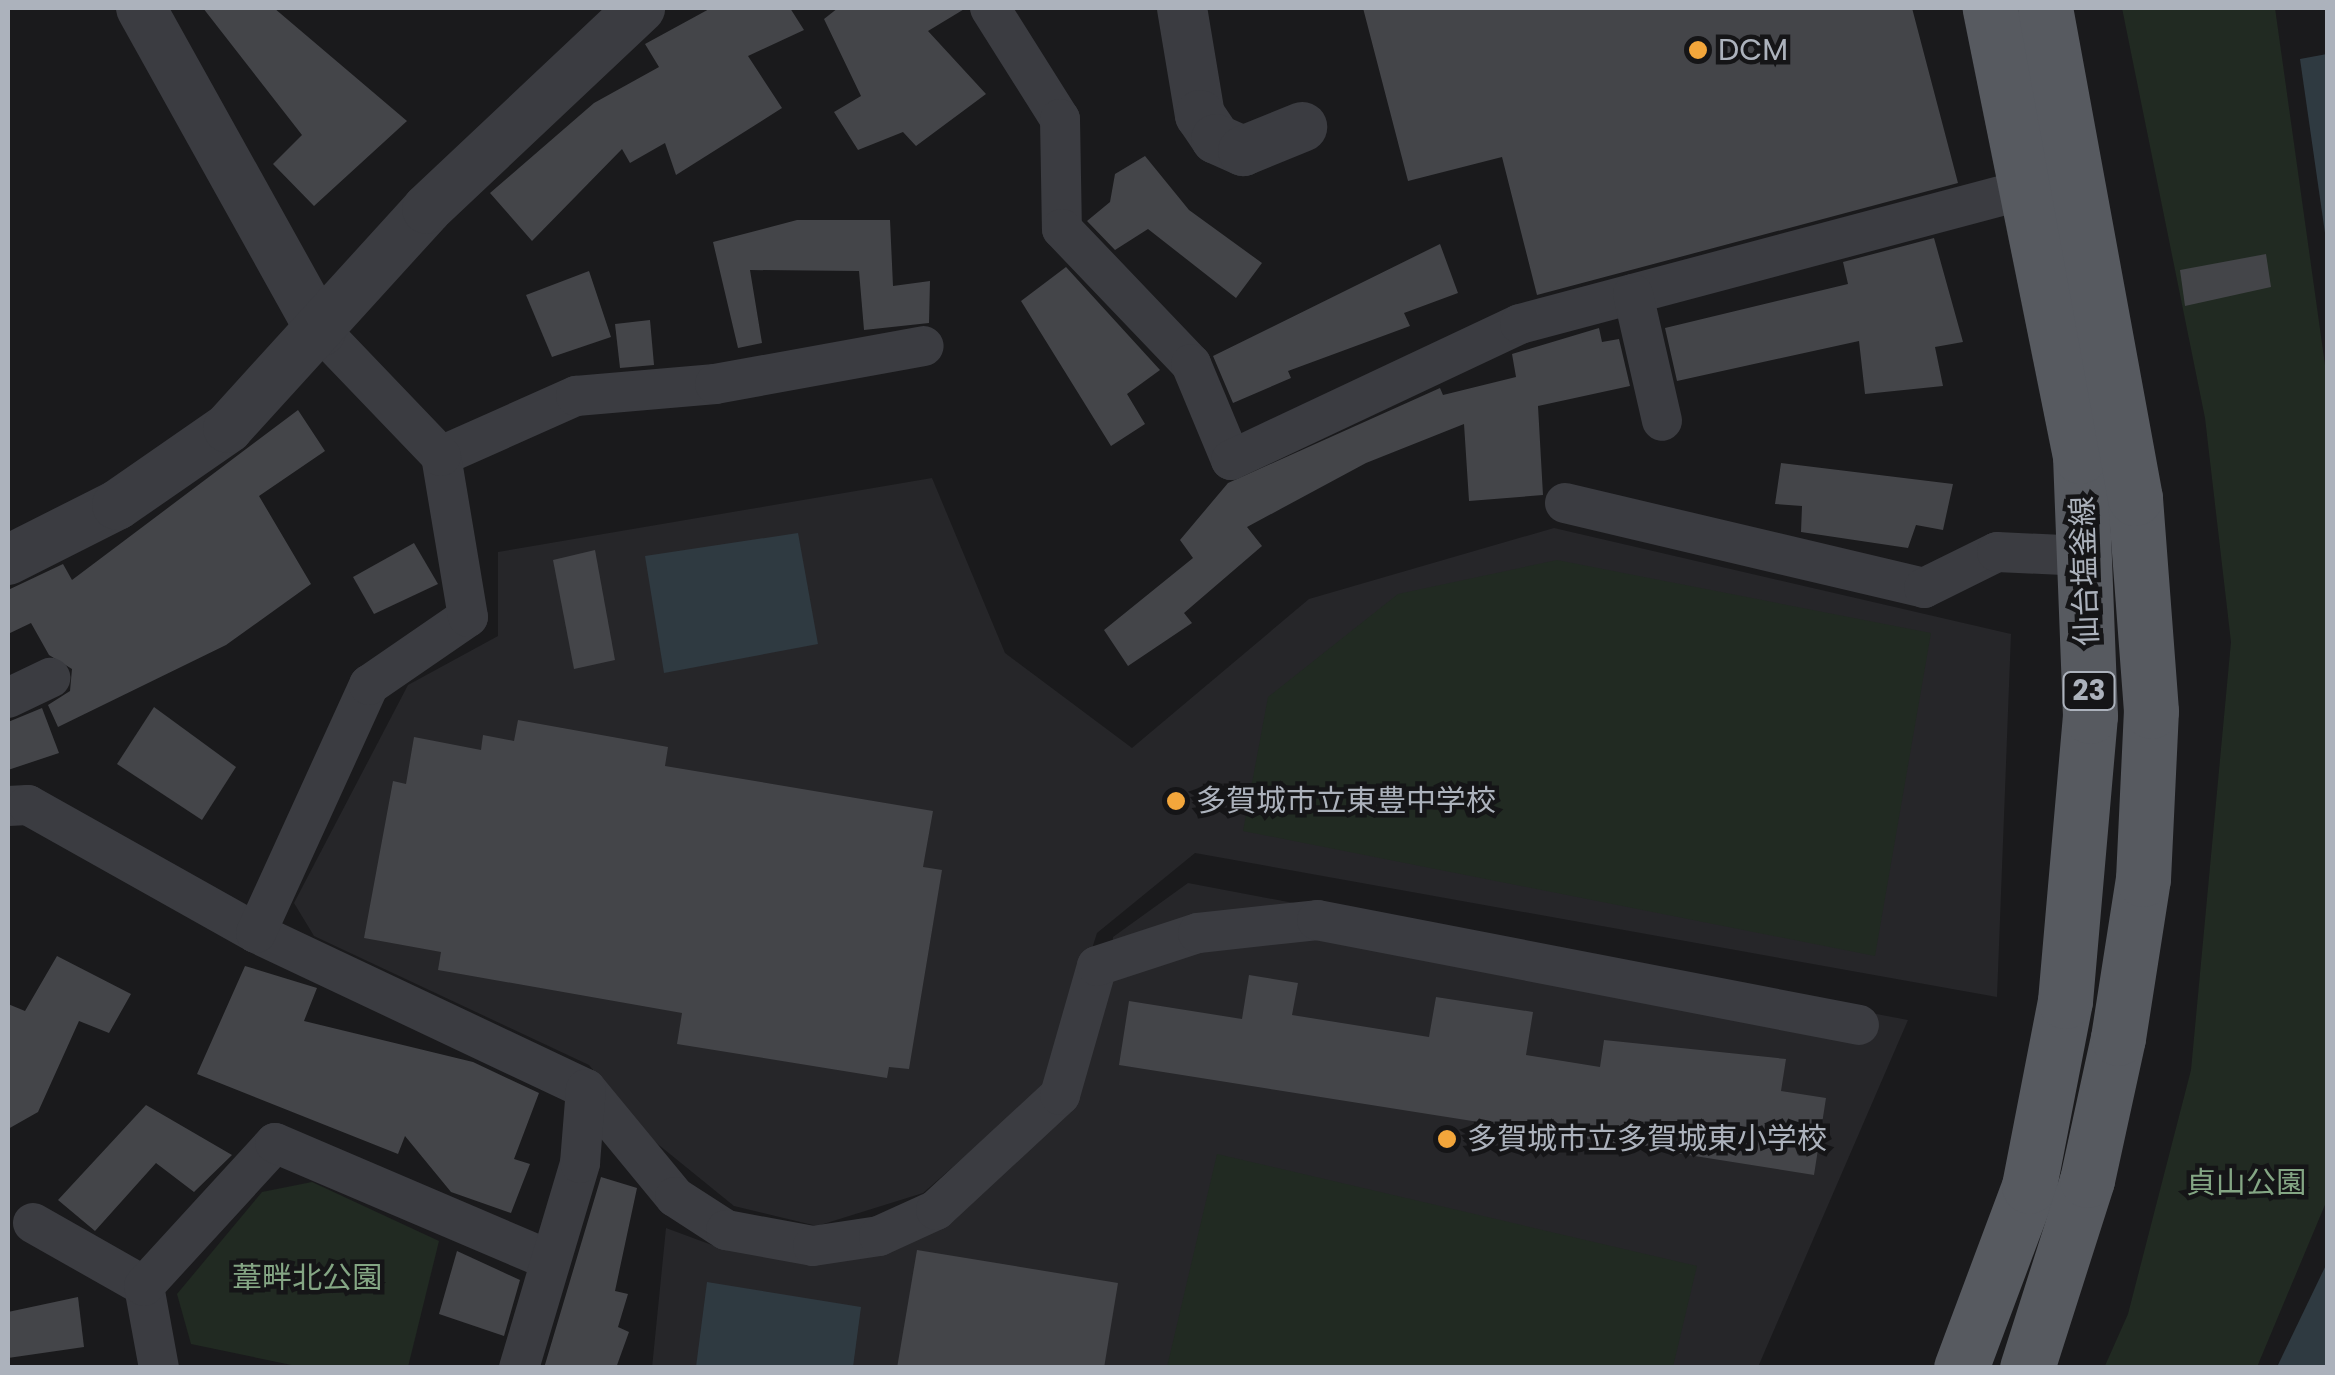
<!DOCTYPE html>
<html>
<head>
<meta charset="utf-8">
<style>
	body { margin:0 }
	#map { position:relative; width:2335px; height:1375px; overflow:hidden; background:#1a1a1c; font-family:Poppins,"Noto Sans JP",sans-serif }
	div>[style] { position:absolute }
	.built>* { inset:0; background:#262629 }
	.green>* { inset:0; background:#212a22 }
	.water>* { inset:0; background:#2f3a41 }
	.building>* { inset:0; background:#444549 }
	.minor>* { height:40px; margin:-20px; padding:0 20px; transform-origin:20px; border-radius:20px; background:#3b3c41 }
	.tertiary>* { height:50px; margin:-25px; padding:0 25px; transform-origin:25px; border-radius:25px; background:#3b3c41 }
	.primary>* { height:55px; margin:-27.5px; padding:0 27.5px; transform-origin:27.5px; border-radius:27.5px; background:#575a60 }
	.dots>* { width:28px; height:28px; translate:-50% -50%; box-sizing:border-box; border:5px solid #151517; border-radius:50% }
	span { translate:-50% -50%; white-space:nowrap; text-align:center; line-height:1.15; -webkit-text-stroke:9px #151517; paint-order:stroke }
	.shield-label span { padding:2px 8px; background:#151517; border:2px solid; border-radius:8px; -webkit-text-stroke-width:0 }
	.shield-label { font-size:28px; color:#acb2bc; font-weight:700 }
	.poi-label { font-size:30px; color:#acb2bc }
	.left { translate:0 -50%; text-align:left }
	.street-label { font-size:30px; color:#acb2bc }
	.park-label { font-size:30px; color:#84a684 }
	.frame { position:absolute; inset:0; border:10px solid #acb2bc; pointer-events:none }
</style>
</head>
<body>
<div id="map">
	<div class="built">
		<i style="clip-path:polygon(932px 478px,1005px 653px,1132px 748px,1309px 599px,1554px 528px,2011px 634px,1997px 997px,1195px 853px,1097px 933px,1049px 1083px,923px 1193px,817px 1226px,734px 1206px,649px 1137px,589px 1065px,314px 936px,294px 903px,408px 685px,498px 636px,498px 552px)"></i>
		<i style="clip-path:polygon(1188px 883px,1908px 1020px,1758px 1367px,652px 1368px,666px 1228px,720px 1248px,811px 1261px,998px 1179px,1109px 980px,1113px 937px)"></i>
	</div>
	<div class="green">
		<i style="clip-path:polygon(2122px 8px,2275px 8px,2327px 379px,2327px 1200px,2257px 1367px,2104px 1368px,2128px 1314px,2191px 1070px,2231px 642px,2205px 418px)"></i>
		<i style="clip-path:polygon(1557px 560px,1931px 633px,1875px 956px,1243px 831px,1268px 697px,1398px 594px)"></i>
		<i style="clip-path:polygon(1217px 1154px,1697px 1266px,1673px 1367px,1167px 1367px)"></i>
		<i style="clip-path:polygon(312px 1182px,439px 1241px,408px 1367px,301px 1367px,191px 1344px,177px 1294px,262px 1192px)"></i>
	</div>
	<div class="water">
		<i style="clip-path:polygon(2327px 54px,2328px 54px,2327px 247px,2300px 59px)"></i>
		<i style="clip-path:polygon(798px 533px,818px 644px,664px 673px,645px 556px)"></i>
		<i style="clip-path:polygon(2327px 1263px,2327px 1367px,2277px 1367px)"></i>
		<i style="clip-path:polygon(707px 1282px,861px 1307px,853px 1367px,696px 1367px)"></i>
	</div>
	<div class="building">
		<i style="clip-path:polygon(203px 8px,274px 8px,407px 121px,314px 206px,273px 164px,302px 135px)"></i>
		<i style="clip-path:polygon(711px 8px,790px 8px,804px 30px,748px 56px,782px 108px,676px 175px,665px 143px,630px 163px,622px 149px,532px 241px,490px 193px,594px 103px,659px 67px,645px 44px)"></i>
		<i style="clip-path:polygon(838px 8px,966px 8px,928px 31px,986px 94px,916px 146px,903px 132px,858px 150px,834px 112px,861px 96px,824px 19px)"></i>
		<i style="clip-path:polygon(1363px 8px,1912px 8px,1958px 183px,1537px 295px,1502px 157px,1408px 181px)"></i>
		<i style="clip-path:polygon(1145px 156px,1189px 210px,1262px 263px,1236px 298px,1148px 229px,1115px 250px,1087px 221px,1110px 202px,1115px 174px)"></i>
		<i style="clip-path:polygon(797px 220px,890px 220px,893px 286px,930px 281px,929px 323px,864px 330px,859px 271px,750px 270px,762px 343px,738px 348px,713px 242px)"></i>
		<i style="clip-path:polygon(1934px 238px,1963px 342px,1935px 347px,1943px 386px,1865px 394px,1859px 341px,1677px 381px,1665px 328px,1848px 284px,1843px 262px)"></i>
		<i style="clip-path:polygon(1440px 244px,1458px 293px,1404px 313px,1410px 326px,1288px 371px,1291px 378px,1233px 403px,1213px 356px)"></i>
		<i style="clip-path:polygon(2266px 254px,2271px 287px,2185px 306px,2180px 270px)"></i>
		<i style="clip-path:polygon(1066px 267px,1160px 370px,1127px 394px,1145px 424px,1111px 446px,1021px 301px)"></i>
		<i style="clip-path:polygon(589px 271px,611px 337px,552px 357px,526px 295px)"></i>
		<i style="clip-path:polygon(650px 320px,654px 365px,620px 368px,615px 324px)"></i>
		<i style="clip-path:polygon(1599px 328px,1602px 342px,1619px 339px,1630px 386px,1538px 406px,1543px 495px,1469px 501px,1464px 424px,1366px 463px,1247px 527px,1262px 546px,1184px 613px,1192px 623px,1128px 666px,1104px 630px,1193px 558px,1180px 540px,1228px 483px,1440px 388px,1443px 395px,1516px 377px,1512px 354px)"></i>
		<i style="clip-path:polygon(298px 410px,325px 451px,259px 496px,311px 584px,226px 645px,58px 727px,48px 705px,70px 691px,72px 669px,49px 655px,31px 623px,8px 634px,8px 590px,63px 564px,72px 580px)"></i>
		<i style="clip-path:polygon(1781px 463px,1953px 484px,1943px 530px,1916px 525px,1908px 548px,1801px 532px,1802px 506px,1775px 504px)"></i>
		<i style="clip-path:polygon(414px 543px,438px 584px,374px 614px,353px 577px)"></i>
		<i style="clip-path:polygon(595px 550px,615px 660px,574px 669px,553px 560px)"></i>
		<i style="clip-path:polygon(154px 707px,236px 767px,202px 820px,117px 764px)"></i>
		<i style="clip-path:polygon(42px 708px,59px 753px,8px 770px,8px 722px)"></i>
		<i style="clip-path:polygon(518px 720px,668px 747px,665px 766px,933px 811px,923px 867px,942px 870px,909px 1069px,889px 1067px,887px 1078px,677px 1044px,682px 1013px,438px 970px,441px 952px,364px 938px,393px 781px,406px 784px,414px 737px,481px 750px,483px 735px,514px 741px)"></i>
		<i style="clip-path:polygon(57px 956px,131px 994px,109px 1033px,79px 1021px,38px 1112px,8px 1129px,8px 1004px,25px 1011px)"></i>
		<i style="clip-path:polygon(245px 966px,317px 988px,304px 1021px,473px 1062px,539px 1093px,514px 1159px,530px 1164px,511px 1213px,451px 1192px,405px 1136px,398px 1154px,197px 1074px)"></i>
		<i style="clip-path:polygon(1249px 975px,1298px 983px,1292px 1015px,1429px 1037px,1436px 997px,1533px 1012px,1526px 1055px,1600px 1067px,1604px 1040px,1786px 1059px,1781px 1091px,1826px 1098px,1814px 1175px,1119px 1065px,1129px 1001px,1242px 1019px)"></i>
		<i style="clip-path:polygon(146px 1105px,232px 1155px,194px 1192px,156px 1163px,95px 1231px,58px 1200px)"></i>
		<i style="clip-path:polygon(601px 1177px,637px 1188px,615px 1291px,628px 1294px,618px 1327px,629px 1332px,616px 1368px,544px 1368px)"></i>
		<i style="clip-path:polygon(917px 1250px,1118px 1283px,1104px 1368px,897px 1368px)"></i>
		<i style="clip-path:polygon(457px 1251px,520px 1280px,504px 1336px,439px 1314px)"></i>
		<i style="clip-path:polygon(78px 1297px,84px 1347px,8px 1358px,8px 1312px)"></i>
	</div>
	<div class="minor">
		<i style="left:990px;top:8px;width:131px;rotate:57.8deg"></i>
		<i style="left:1060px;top:119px;width:110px;rotate:89deg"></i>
		<i style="left:1062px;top:229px;width:187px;rotate:46.3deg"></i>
		<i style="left:1191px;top:364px;width:104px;rotate:67.4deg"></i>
		<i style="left:1231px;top:460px;width:319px;rotate:-25.2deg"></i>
		<i style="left:1520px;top:324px;width:525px;rotate:-14.91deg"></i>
		<i style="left:1633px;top:294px;width:130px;rotate:77.1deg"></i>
		<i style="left:441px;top:456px;width:148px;rotate:-24deg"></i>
		<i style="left:576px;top:396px;width:140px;rotate:-4.9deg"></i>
		<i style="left:715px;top:384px;width:212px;rotate:-10.3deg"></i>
		<i style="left:1565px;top:503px;width:369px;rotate:13.3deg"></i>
		<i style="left:1924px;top:588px;width:81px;rotate:-26.3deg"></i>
		<i style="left:1997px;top:552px;width:87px;rotate:2.6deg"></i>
		<i style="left:8px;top:698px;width:47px;rotate:-25.5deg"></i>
		<i style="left:8px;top:806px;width:20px;rotate:-3deg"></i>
		<i style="left:28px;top:805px;width:261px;rotate:29.3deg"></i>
		<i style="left:256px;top:933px;width:365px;rotate:25.3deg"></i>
		<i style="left:586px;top:1089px;width:140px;rotate:50.5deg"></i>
		<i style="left:675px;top:1197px;width:61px;rotate:32.9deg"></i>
		<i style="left:726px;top:1230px;width:88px;rotate:10.4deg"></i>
		<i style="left:813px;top:1246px;width:67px;rotate:-8.6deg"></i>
		<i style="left:879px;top:1236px;width:63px;rotate:-24.5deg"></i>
		<i style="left:936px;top:1210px;width:169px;rotate:-42.8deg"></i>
		<i style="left:1060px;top:1095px;width:134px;rotate:-74deg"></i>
		<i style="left:1097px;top:966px;width:106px;rotate:-18.1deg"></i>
		<i style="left:1198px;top:933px;width:120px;rotate:-6.2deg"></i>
		<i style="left:1317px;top:920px;width:552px;rotate:10.96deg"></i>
		<i style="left:256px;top:933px;width:273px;rotate:-65.5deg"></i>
		<i style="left:369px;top:685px;width:120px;rotate:-34.5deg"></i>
		<i style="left:468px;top:617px;width:163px;rotate:-99.5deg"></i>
		<i style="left:441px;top:456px;width:173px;rotate:-133.8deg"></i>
		<i style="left:33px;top:1223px;width:128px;rotate:29.6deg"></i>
		<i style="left:159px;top:1368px;width:83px;rotate:-100.4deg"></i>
		<i style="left:144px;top:1286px;width:194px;rotate:-47.5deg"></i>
		<i style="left:275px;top:1143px;width:296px;rotate:23.1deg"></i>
		<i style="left:519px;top:1368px;width:214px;rotate:-73.4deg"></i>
		<i style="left:580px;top:1163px;width:74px;rotate:-85.4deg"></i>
	</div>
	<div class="tertiary">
		<i style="left:141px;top:8px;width:370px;rotate:60.9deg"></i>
		<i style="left:1182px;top:8px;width:109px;rotate:80.5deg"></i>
		<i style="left:1200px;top:115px;width:29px;rotate:56deg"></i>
		<i style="left:1216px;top:139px;width:30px;rotate:24deg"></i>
		<i style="left:1243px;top:151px;width:64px;rotate:-22.1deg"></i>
		<i style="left:8px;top:560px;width:122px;rotate:-26.8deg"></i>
		<i style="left:117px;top:505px;width:135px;rotate:-34.7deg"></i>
		<i style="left:228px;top:428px;width:296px;rotate:-47.7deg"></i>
		<i style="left:427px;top:209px;width:293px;rotate:-43.3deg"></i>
	</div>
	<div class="primary">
		<i style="left:1961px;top:1368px;width:194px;rotate:-69.5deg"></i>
		<i style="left:2029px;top:1186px;width:188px;rotate:-79deg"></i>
		<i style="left:2065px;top:1001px;width:286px;rotate:-85deg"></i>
		<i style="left:2090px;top:716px;width:260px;rotate:-92.2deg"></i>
		<i style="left:2080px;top:456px;width:457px;rotate:-101.4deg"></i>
		<i style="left:2027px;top:1368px;width:197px;rotate:-72.3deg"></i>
		<i style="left:2087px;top:1180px;width:145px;rotate:-77.7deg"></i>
		<i style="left:2118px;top:1038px;width:161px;rotate:-81.1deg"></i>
		<i style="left:2143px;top:879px;width:168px;rotate:-87.3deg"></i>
		<i style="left:2151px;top:711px;width:214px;rotate:-94.3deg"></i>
		<i style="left:2135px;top:498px;width:498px;rotate:-100.4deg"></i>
	</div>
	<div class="dots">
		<i style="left:1698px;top:50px;background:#f3a63b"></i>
		<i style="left:1176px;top:801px;background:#f3a63b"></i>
		<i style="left:1447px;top:1139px;background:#f3a63b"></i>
	</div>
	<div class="shield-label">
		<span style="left:2089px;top:691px">23</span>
	</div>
	<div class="poi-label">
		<span class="left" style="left:1718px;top:50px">DCM</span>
		<span class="left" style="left:1196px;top:801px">多賀城市立東豊中学校</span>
		<span class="left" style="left:1467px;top:1139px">多賀城市立多賀城東小学校</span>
	</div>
	<div class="street-label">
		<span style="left:2085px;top:571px;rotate:-92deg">仙台塩釜線</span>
	</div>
	<div class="park-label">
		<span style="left:2246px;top:1183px">貞山公園</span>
		<span style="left:307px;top:1278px">葦畔北公園</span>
	</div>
	<div class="frame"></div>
</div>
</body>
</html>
